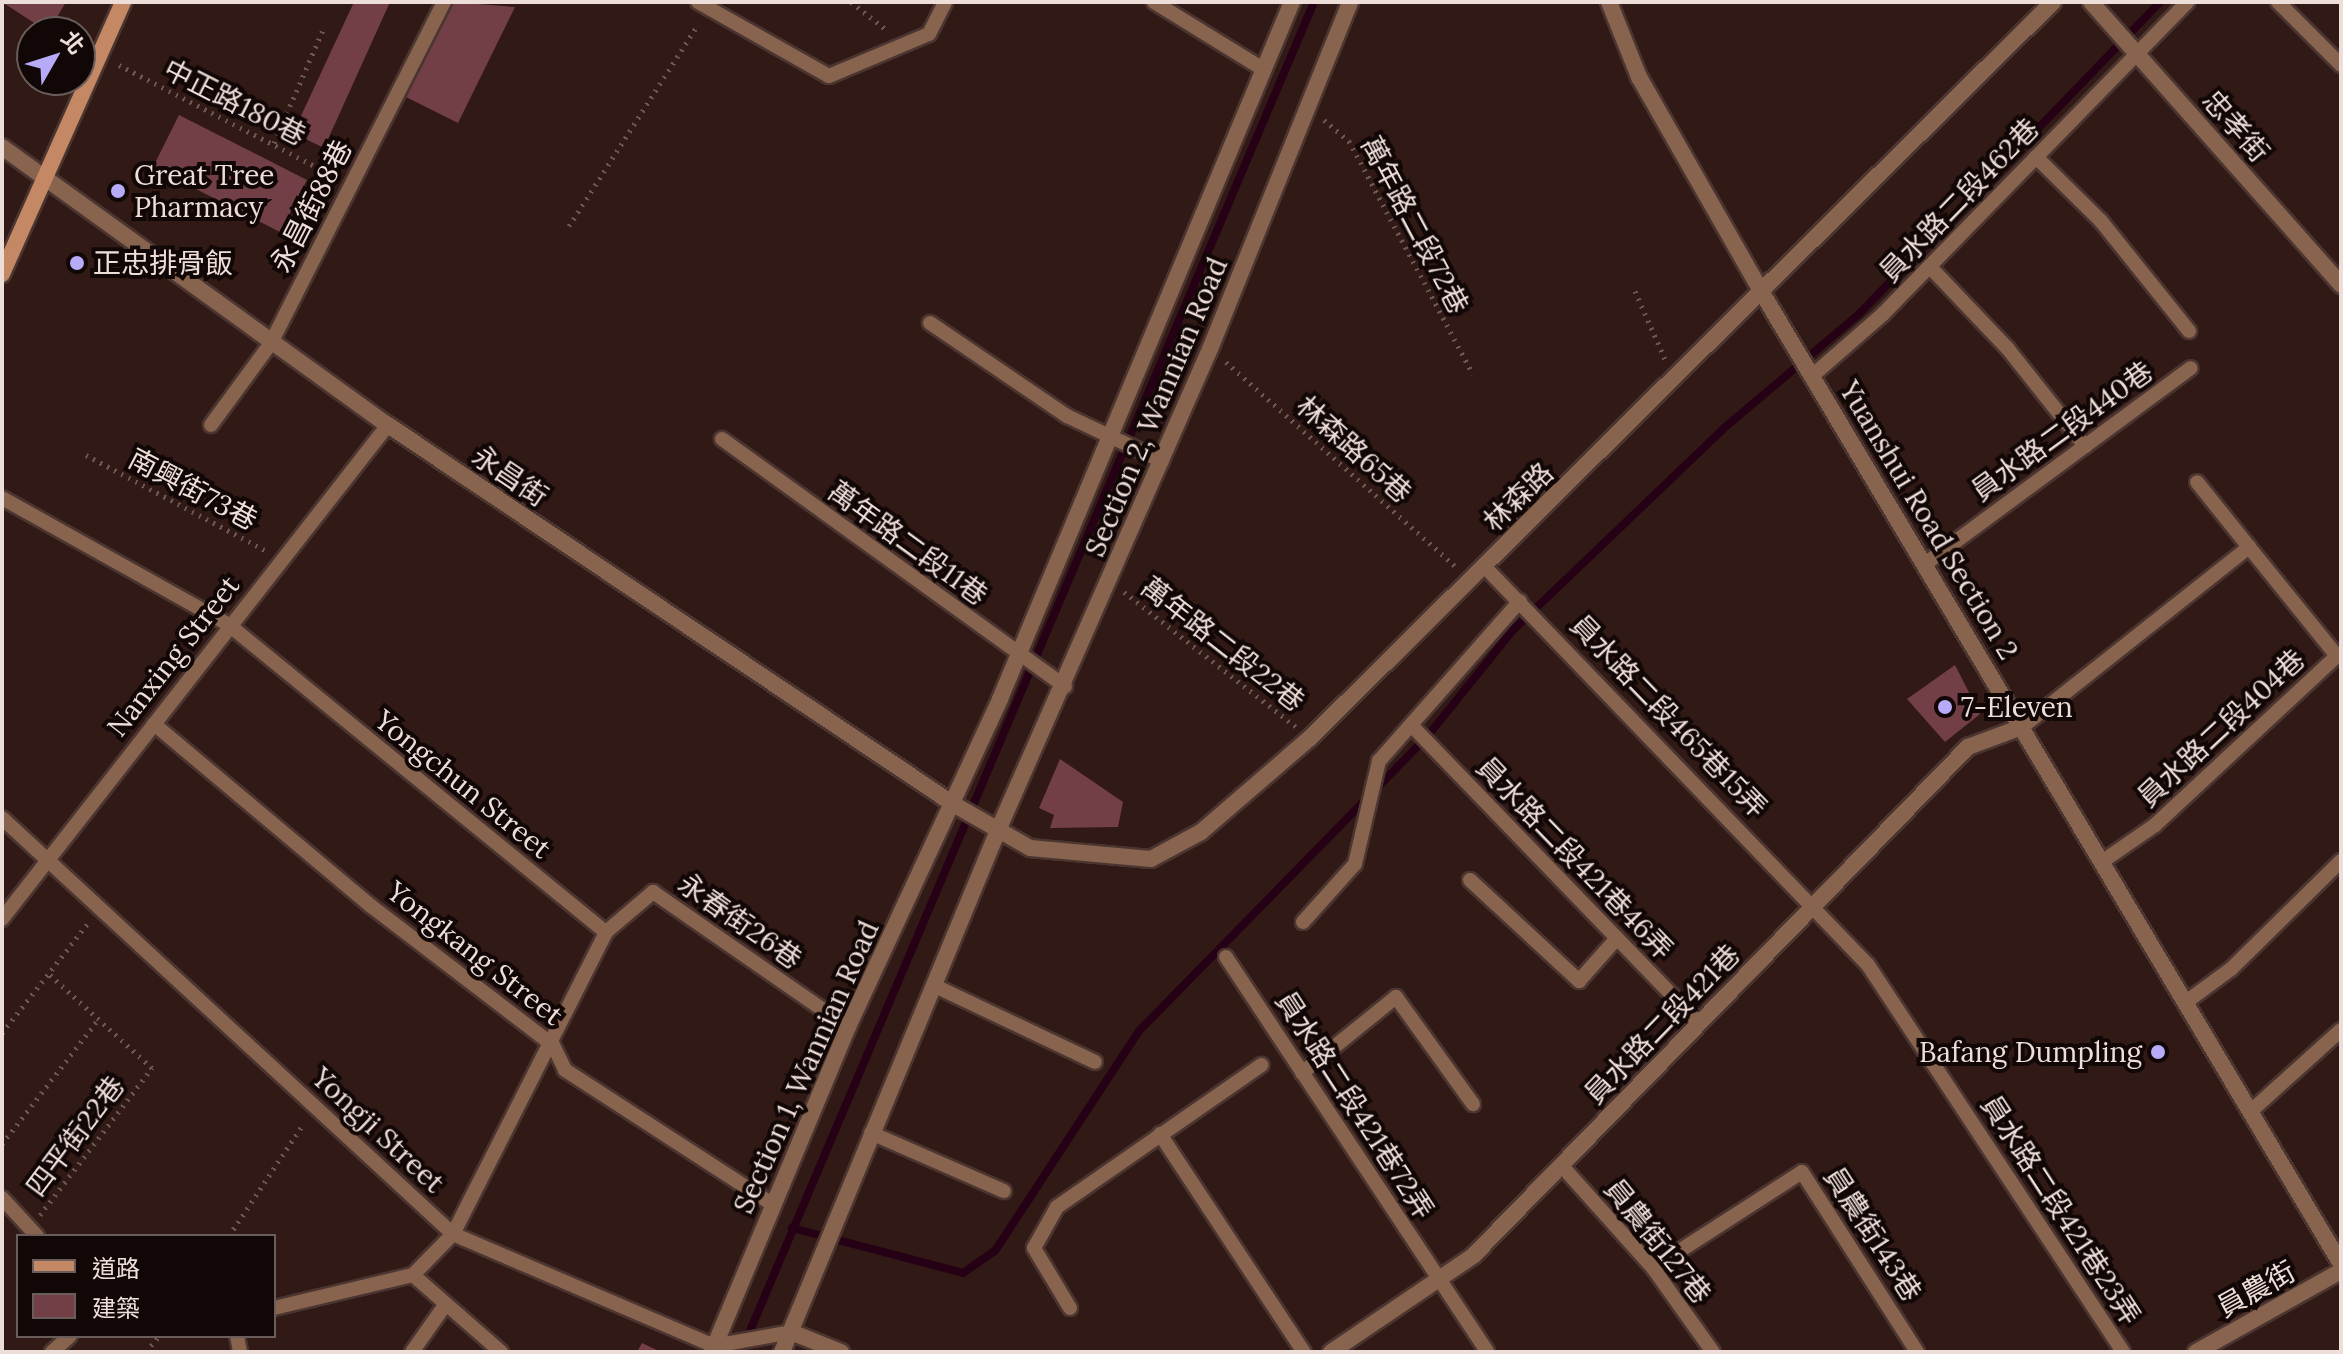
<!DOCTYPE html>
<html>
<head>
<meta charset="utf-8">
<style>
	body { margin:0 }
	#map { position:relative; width:2343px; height:1354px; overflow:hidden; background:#311915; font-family:Lora,"Noto Sans TC",serif }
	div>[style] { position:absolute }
	.stream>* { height:8px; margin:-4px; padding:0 4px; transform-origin:4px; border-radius:4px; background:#260115 }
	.building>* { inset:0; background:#723f46 }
	.path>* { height:5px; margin-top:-2.5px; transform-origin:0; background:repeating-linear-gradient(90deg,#6d5753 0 2px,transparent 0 8px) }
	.roads { filter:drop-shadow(2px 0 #4b3531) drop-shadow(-2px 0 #4b3531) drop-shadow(0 2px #4b3531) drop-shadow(0 -2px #4b3531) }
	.lane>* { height:14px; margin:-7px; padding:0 7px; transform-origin:7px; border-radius:7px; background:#88634d }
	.street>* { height:16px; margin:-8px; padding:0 8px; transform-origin:8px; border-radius:8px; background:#88634d }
	.secondary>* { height:16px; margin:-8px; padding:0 8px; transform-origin:8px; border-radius:8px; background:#c48964 }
	.dots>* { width:22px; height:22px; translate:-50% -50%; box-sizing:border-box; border:4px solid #110706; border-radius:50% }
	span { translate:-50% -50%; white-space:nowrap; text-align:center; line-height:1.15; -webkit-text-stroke:8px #110706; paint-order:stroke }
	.street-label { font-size:28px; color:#eededa }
	.poi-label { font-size:28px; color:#eededa }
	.left { translate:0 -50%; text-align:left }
	.right { translate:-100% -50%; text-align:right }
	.frame { position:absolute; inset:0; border:4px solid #eededa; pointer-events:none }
	.legend { position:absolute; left:16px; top:1234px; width:260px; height:104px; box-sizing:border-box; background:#110706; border:2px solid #695d5b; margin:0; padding:10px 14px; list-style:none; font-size:24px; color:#eededa }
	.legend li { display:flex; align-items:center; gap:16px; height:40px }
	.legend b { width:40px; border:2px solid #695d5b }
	.north { position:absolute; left:16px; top:16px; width:80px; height:80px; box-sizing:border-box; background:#110706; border:2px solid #695d5b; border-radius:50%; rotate:51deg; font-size:22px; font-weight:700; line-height:32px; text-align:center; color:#eededa }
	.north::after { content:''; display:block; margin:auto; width:28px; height:36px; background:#b7abf8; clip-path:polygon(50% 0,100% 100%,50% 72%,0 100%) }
</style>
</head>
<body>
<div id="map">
	<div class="stream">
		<i style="left:792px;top:1228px;width:177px;rotate:14.7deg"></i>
		<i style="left:963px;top:1273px;width:39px;rotate:-35deg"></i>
		<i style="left:995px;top:1251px;width:263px;rotate:-56.8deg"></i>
		<i style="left:1139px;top:1031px;width:410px;rotate:-45.6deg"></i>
		<i style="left:1426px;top:738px;width:139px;rotate:-51.1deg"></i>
		<i style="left:1513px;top:630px;width:291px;rotate:-43.7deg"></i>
		<i style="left:1723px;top:429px;width:177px;rotate:-40.2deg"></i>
		<i style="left:1858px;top:315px;width:435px;rotate:-46deg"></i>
		<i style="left:741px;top:1352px;width:1467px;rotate:-67deg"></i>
	</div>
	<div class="building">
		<i style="clip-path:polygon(2px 2px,66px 2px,48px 32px)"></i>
		<i style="clip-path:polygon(354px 2px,390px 2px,324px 148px,293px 133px)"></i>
		<i style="clip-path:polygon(452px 2px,515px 7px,458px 123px,406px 97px)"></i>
		<i style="clip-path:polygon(179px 115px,307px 180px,280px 232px,153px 167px)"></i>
		<i style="clip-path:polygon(1955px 665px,1980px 714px,1945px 742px,1907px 699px)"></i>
		<i style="clip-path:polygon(1060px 759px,1123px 802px,1118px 827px,1050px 828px,1054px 815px,1039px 808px)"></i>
		<i style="clip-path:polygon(642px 1343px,661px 1352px,637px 1352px)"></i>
	</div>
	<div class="path">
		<i style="left:851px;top:2px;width:47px;rotate:38.1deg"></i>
		<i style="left:119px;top:65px;width:242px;rotate:27.3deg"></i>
		<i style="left:1324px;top:120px;width:33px;rotate:40deg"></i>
		<i style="left:1349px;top:141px;width:264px;rotate:62deg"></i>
		<i style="left:274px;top:143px;width:123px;rotate:-66.6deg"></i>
		<i style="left:569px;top:226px;width:240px;rotate:-57.4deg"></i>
		<i style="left:1635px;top:291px;width:74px;rotate:66.2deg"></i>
		<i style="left:1226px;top:362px;width:307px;rotate:41.7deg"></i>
		<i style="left:86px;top:455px;width:203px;rotate:28deg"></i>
		<i style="left:1124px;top:592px;width:219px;rotate:38.1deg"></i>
		<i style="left:2px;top:1033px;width:140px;rotate:-52deg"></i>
		<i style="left:2px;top:1144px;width:157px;rotate:-52.3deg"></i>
		<i style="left:40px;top:1215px;width:185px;rotate:-52.7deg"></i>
		<i style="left:152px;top:1068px;width:141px;rotate:-137.6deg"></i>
		<i style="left:229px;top:1236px;width:134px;rotate:-56.5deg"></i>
		<i style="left:146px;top:1352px;width:21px;rotate:-51deg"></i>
	</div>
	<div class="roads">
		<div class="lane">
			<i style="left:698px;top:2px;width:150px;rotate:29.5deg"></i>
			<i style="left:829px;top:76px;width:108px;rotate:-22.8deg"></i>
			<i style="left:929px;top:34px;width:36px;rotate:-63deg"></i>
			<i style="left:1154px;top:2px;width:128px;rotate:31.6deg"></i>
			<i style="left:2278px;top:2px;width:89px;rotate:45deg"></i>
			<i style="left:2036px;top:157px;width:91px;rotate:44.6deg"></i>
			<i style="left:2101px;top:221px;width:141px;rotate:51.3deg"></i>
			<i style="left:1930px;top:267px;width:113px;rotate:46.4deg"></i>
			<i style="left:2008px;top:349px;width:124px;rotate:51.6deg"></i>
			<i style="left:930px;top:323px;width:166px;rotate:34.2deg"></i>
			<i style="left:1067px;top:416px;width:105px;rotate:25.3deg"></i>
			<i style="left:1812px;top:376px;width:94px;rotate:-41.1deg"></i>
			<i style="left:1883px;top:314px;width:436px;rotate:-45.7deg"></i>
			<i style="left:211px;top:425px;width:102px;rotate:-53.8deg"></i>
			<i style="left:271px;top:343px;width:382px;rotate:-63.1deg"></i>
			<i style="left:722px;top:439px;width:423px;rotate:35.8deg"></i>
			<i style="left:2px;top:498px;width:260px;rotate:29.2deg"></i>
			<i style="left:229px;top:625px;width:486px;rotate:39.2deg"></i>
			<i style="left:1925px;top:564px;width:330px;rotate:-36.4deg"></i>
			<i style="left:1484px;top:566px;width:554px;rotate:46.1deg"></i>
			<i style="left:1868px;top:965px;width:463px;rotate:56.6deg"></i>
			<i style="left:154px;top:724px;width:283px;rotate:40deg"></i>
			<i style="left:371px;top:906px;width:229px;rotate:37.4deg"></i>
			<i style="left:553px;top:1045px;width:28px;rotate:64deg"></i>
			<i style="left:565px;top:1070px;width:249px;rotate:32.9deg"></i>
			<i style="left:2022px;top:727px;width:290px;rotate:-38.4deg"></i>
			<i style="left:2249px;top:547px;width:83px;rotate:-128.7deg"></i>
			<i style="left:1414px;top:728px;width:410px;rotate:46deg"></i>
			<i style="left:2px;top:818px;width:614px;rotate:42.69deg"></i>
			<i style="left:453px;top:1234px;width:284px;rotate:23.2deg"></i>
			<i style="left:714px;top:1346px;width:78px;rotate:-10.3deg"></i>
			<i style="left:2103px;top:861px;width:63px;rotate:-34.7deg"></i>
			<i style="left:2155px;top:825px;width:248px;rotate:-42.9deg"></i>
			<i style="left:2337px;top:656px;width:140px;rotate:-128.9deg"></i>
			<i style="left:1470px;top:880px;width:149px;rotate:42.8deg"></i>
			<i style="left:1579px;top:981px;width:57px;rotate:-48.5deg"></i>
			<i style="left:2px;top:919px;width:627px;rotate:-52deg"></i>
			<i style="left:1303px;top:922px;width:78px;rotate:-48.1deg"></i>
			<i style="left:1355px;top:864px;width:106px;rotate:-76.9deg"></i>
			<i style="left:1379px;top:761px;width:213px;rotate:-48.6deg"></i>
			<i style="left:1226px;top:957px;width:473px;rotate:56.5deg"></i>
			<i style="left:935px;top:986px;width:177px;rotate:25.4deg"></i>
			<i style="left:2186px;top:1002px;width:56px;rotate:-36.3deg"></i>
			<i style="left:2231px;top:969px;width:154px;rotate:-44.5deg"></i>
			<i style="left:1302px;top:1073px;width:121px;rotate:-39deg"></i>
			<i style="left:1396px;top:997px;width:132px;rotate:54.3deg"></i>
			<i style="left:2251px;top:1111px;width:121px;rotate:-42deg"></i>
			<i style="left:871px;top:1133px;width:145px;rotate:23.6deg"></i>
			<i style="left:1160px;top:1134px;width:261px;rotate:56.6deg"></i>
			<i style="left:1561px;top:1165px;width:138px;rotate:48.2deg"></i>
			<i style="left:1653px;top:1268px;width:103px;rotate:54.5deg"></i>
			<i style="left:2px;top:1198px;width:52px;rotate:47.4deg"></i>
			<i style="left:1653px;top:1268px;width:177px;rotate:-32.8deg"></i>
			<i style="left:1802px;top:1172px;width:214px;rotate:57.4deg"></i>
			<i style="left:413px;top:1275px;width:117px;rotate:41.2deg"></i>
			<i style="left:274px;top:1308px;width:143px;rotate:-13.4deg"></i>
			<i style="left:413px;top:1275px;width:57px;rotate:-45.7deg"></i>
			<i style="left:453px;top:1234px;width:339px;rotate:-63.1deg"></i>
			<i style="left:606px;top:932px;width:62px;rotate:-40.4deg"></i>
			<i style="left:653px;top:892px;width:237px;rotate:34.7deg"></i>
			<i style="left:1070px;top:1308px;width:70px;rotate:-121deg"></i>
			<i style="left:1034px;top:1248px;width:47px;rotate:-60.7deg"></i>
			<i style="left:1057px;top:1207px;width:249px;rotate:-34.8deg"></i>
			<i style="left:237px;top:1336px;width:16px;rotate:79deg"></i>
			<i style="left:52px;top:1352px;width:24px;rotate:-42deg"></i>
			<i style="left:412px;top:1352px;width:54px;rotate:-54.8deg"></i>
		</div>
		<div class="street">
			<i style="left:1609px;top:2px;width:81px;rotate:68.2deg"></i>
			<i style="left:1639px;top:77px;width:252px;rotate:60.3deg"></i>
			<i style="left:1764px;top:296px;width:1127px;rotate:59.2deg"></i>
			<i style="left:2091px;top:2px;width:378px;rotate:48.5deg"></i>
			<i style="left:2px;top:147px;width:476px;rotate:35.8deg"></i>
			<i style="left:388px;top:425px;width:680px;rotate:33.85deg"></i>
			<i style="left:953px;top:804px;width:89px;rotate:29.7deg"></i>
			<i style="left:1030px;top:848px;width:121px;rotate:5.2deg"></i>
			<i style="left:1151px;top:859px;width:57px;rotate:-28.4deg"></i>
			<i style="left:1201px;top:832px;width:144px;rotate:-40.8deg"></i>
			<i style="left:1310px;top:738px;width:1046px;rotate:-44.73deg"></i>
			<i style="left:791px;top:1332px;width:54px;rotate:21.8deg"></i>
			<i style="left:712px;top:1352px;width:352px;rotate:-67.3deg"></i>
			<i style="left:848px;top:1027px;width:362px;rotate:-65.1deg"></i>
			<i style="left:1000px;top:699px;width:756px;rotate:-67.27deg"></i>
			<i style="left:782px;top:1352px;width:567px;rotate:-67.5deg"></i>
			<i style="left:999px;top:828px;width:523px;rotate:-66.23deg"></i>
			<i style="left:1210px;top:349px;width:374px;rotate:-68deg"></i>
			<i style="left:1331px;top:1352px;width:173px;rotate:-34.1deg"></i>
			<i style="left:1474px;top:1255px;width:709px;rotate:-45.8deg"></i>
			<i style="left:1968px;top:747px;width:58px;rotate:-20.3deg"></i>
			<i style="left:2196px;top:1352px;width:166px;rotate:-29.2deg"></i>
		</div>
		<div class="secondary">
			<i style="left:2px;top:274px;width:298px;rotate:-66deg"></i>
		</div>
	</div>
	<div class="dots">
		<i style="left:118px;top:191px;background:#b7abf8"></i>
		<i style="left:77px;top:263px;background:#b7abf8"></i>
		<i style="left:1945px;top:707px;background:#b7abf8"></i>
		<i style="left:2158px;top:1052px;background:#b7abf8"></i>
	</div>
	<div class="street-label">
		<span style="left:235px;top:102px;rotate:27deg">中正路180巷</span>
		<span style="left:2236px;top:126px;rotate:49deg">忠孝街</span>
		<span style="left:1959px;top:200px;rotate:-46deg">員水路二段462巷</span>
		<span style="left:311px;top:206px;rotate:-63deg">永昌街88巷</span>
		<span style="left:1415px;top:225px;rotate:62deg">萬年路二段72巷</span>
		<span style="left:1156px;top:407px;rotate:-67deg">Section 2, Wannian Road</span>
		<span style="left:2062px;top:431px;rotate:-36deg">員水路二段440巷</span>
		<span style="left:1354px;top:449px;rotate:42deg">林森路65巷</span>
		<span style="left:510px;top:476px;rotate:34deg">永昌街</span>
		<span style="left:193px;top:489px;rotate:28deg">南興街73巷</span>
		<span style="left:1518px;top:497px;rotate:-44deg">林森路</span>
		<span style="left:1929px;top:520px;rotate:59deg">Yuanshui Road Section 2</span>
		<span style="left:908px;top:543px;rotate:36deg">萬年路二段11巷</span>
		<span style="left:1223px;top:644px;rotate:38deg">萬年路二段22巷</span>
		<span style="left:173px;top:656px;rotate:-52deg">Nanxing Street</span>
		<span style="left:1669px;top:716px;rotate:46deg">員水路二段465巷15弄</span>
		<span style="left:2221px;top:728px;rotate:-43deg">員水路二段404巷</span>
		<span style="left:463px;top:784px;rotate:39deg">Yongchun Street</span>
		<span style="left:1575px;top:858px;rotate:46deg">員水路二段421巷46弄</span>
		<span style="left:740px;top:921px;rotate:35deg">永春街26巷</span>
		<span style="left:475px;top:953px;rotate:38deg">Yongkang Street</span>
		<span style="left:1662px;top:1024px;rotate:-46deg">員水路二段421巷</span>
		<span style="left:806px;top:1067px;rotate:-66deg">Section 1, Wannian Road</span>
		<span style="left:1355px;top:1105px;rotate:57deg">員水路二段421巷72弄</span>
		<span style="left:378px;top:1130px;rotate:43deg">Yongji Street</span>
		<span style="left:75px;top:1136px;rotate:-53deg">四平街22巷</span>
		<span style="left:2061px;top:1210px;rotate:57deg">員水路二段421巷23弄</span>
		<span style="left:1873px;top:1234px;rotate:57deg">員農街143巷</span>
		<span style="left:1658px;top:1241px;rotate:51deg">員農街127巷</span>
		<span style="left:2256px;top:1289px;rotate:-29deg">員農街</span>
	</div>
	<div class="poi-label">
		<span class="left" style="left:134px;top:191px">Great Tree<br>Pharmacy</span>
		<span class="left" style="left:93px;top:263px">正忠排骨飯</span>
		<span class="left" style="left:1961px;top:707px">7-Eleven</span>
		<span class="right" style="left:2142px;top:1052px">Bafang Dumpling</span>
	</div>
	<div class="frame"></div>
	<ul class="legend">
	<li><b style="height:10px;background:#c48964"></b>道路</li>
	<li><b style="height:22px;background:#723f46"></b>建築</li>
	</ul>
	<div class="north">北</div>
</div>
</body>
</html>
